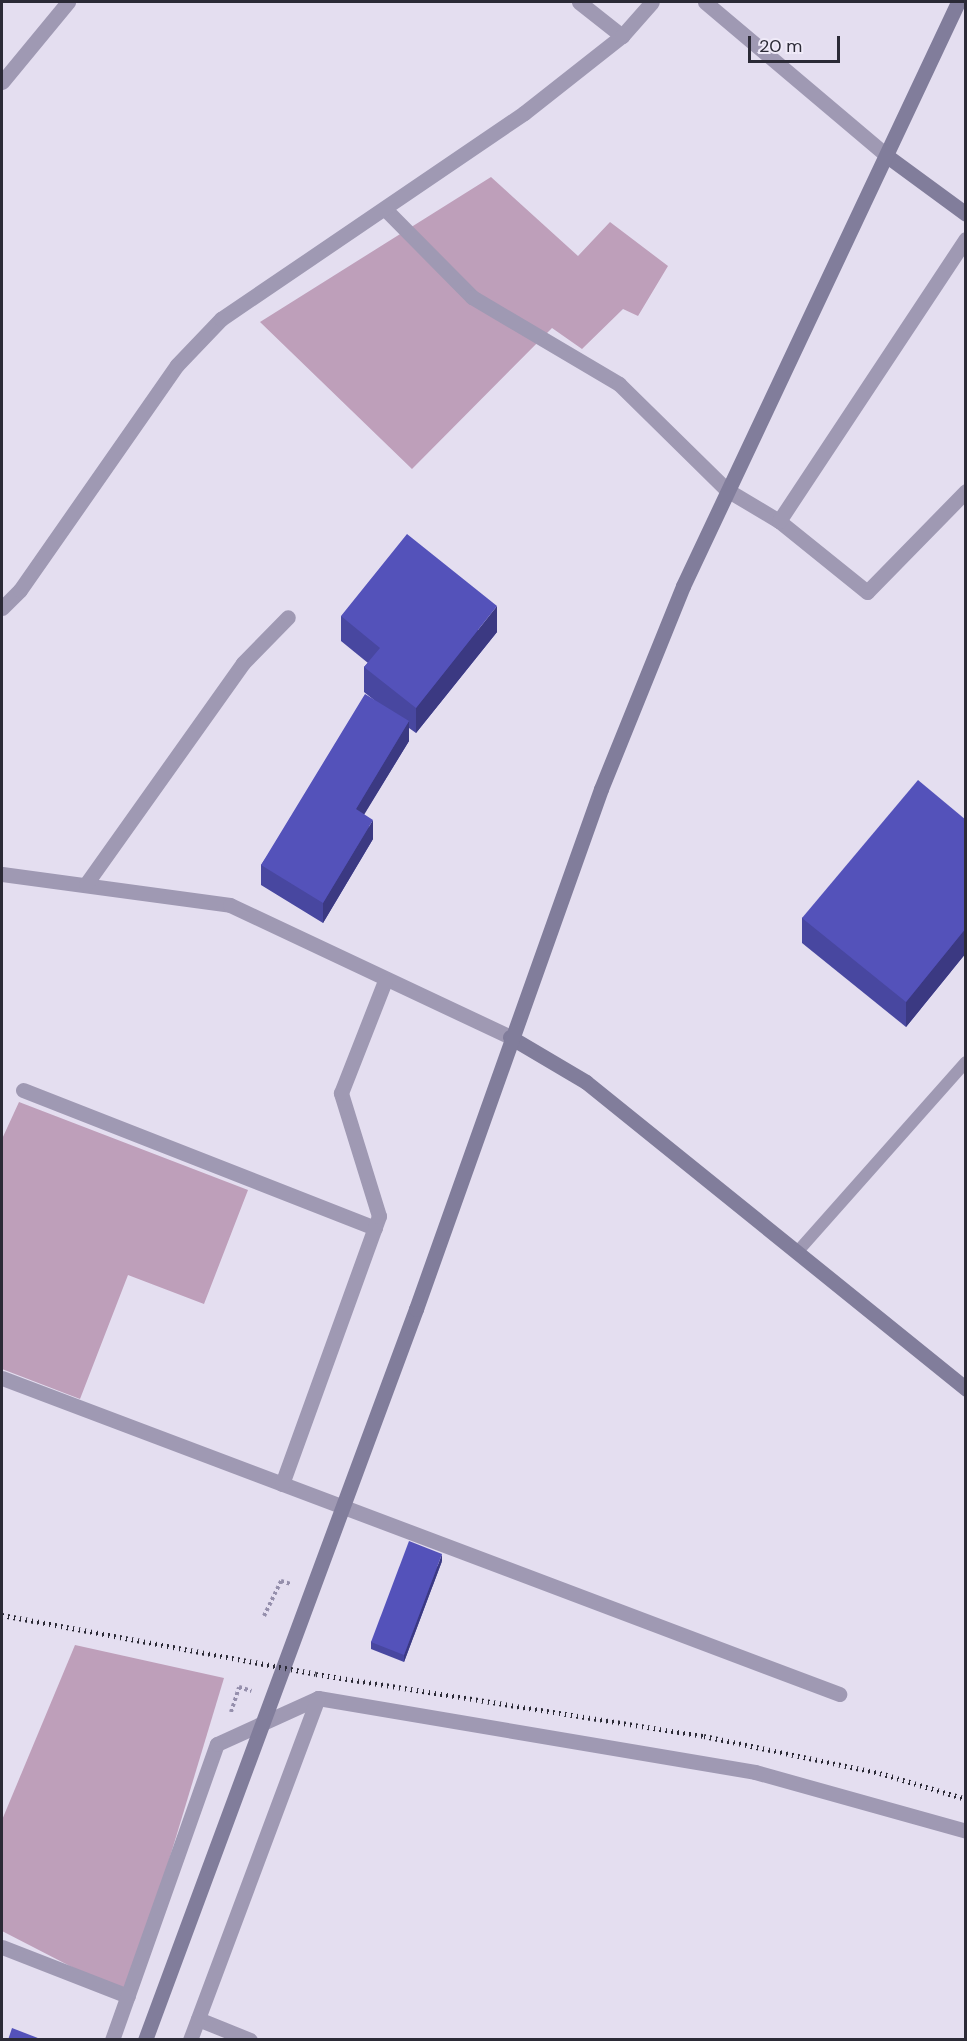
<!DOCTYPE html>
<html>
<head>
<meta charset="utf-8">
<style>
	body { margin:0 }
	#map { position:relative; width:967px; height:2041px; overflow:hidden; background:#e4def0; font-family:"DM Sans",sans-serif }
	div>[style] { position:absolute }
	.green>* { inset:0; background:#be9fba }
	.path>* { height:4px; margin-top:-2px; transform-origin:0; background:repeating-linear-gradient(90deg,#958fac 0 3px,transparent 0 6px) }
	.lane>* { height:12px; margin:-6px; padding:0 6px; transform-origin:6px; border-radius:6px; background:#9f99b3 }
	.street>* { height:15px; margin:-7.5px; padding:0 7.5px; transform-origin:7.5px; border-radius:7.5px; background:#9f99b3 }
	.secondary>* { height:15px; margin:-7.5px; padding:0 7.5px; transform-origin:7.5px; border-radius:7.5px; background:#817d9b }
	.rail>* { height:4.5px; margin-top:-2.25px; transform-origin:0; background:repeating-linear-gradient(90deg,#2b2a36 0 1.5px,transparent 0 6px) }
	.wall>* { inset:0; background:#4847a0 }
	.shaded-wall>* { inset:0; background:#3b3982 }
	.building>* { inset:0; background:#5452ba }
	span { translate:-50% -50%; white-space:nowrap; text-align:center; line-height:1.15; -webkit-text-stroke:6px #efeaf8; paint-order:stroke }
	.frame { position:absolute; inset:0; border:3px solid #2b2a36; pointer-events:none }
	.scale { position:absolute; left:748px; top:36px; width:92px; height:27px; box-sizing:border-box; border:3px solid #2b2a36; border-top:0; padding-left:8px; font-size:18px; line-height:21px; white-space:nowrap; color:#2b2a36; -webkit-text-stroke:4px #efeaf8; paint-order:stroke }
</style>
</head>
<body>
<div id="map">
	<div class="green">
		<i style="clip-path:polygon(491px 177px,578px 256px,610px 222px,668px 266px,638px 316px,623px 309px,582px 349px,552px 328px,412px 469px,260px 322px)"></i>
		<i style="clip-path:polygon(19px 1102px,248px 1190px,204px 1304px,128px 1275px,80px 1399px,2px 1369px,2px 1139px)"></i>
		<i style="clip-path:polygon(75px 1645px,224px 1678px,128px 1996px,2px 1931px,2px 1820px)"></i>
	</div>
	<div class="path">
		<i style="left:264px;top:1616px;width:39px;rotate:-64deg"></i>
		<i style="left:281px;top:1581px;width:10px;rotate:17deg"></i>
		<i style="left:231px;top:1712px;width:26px;rotate:-72deg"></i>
		<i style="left:239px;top:1687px;width:13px;rotate:18deg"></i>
	</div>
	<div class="lane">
		<i style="left:799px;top:1250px;width:251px;rotate:-48.4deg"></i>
	</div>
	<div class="street">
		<i style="left:579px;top:2px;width:55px;rotate:38.3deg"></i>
		<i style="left:705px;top:2px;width:238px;rotate:40.2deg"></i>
		<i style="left:2px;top:82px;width:104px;rotate:-50.5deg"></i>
		<i style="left:385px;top:209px;width:124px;rotate:45.3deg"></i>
		<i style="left:472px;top:297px;width:171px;rotate:30.6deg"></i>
		<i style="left:619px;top:384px;width:151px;rotate:44.5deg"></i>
		<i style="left:727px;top:490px;width:61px;rotate:30.8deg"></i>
		<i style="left:779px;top:521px;width:113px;rotate:38.9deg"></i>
		<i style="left:867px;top:592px;width:141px;rotate:-45.6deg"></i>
		<i style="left:779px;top:521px;width:338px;rotate:-56.5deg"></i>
		<i style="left:2px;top:608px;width:25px;rotate:-45deg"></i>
		<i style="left:20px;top:590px;width:274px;rotate:-55.1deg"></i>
		<i style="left:177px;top:365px;width:64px;rotate:-46.3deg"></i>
		<i style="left:221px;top:319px;width:366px;rotate:-34.2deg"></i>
		<i style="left:524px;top:113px;width:125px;rotate:-38.2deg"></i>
		<i style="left:622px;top:36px;width:45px;rotate:-48.6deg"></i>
		<i style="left:2px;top:874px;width:230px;rotate:7.7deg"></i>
		<i style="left:230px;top:905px;width:310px;rotate:25.2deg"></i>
		<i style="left:86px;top:884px;width:271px;rotate:-54.6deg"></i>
		<i style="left:243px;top:663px;width:64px;rotate:-45.6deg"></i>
		<i style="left:23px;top:1090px;width:378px;rotate:21.4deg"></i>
		<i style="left:2px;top:1378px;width:895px;rotate:20.68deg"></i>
		<i style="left:282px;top:1484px;width:285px;rotate:-70.1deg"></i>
		<i style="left:379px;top:1216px;width:129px;rotate:-107.2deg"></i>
		<i style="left:341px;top:1093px;width:120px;rotate:-68.6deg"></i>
		<i style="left:2px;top:1947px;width:135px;rotate:21.3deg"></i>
		<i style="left:198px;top:2019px;width:56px;rotate:22deg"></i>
		<i style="left:112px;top:2040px;width:314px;rotate:-70.5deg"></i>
		<i style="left:217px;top:1744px;width:111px;rotate:-24.5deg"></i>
		<i style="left:318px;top:1698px;width:443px;rotate:9.6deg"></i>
		<i style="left:755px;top:1772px;width:219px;rotate:15.6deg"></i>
		<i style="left:190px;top:2040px;width:365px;rotate:-69.5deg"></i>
	</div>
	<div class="secondary">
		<i style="left:887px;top:156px;width:98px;rotate:36.3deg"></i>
		<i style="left:510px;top:1037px;width:88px;rotate:30.6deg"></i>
		<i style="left:586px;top:1082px;width:489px;rotate:38.9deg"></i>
		<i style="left:145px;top:2040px;width:780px;rotate:-69.66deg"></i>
		<i style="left:416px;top:1309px;width:552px;rotate:-70.42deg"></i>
		<i style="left:601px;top:789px;width:219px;rotate:-68deg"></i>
		<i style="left:683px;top:586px;width:646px;rotate:-64.78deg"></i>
	</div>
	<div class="rail">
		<i style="left:2px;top:1615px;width:319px;rotate:10.6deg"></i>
		<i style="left:316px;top:1674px;width:393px;rotate:9.1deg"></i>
		<i style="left:704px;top:1736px;width:180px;rotate:11.9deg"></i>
		<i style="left:880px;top:1773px;width:90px;rotate:16.8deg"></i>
	</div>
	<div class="wall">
		<i style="clip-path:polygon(341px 616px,497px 632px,416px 733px,409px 728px,409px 741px,364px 814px,373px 839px,323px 923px,261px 885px,261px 865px,374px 700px,364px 692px,364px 667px,368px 663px,341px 641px)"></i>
		<i style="clip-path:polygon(966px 820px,966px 953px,906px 1027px,802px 943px,802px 918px)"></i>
		<i style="clip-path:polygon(442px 1561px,404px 1662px,371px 1649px,371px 1642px)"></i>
	</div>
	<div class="shaded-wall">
		<i style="clip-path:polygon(497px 606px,497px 632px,416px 733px,416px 708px)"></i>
		<i style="clip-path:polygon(409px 721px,409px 741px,356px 828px,356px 809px)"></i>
		<i style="clip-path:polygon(373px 820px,373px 839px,323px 923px,323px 903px)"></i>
		<i style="clip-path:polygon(966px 928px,966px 953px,906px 1027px,906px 1002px)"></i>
		<i style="clip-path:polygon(442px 1554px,442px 1561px,404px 1662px,404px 1655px)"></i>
	</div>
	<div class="building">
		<i style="clip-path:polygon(407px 534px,497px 606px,416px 708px,364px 667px,380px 648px,341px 616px)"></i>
		<i style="clip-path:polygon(365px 694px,409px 721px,356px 809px,373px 820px,323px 903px,261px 865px)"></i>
		<i style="clip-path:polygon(918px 780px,966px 820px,966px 928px,906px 1002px,802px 918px)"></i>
		<i style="clip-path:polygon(409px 1541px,442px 1554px,404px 1655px,371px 1642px)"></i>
		<i style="clip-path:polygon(12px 2028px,43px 2040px,8px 2040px)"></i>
	</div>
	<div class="frame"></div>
	<div class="scale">20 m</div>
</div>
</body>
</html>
